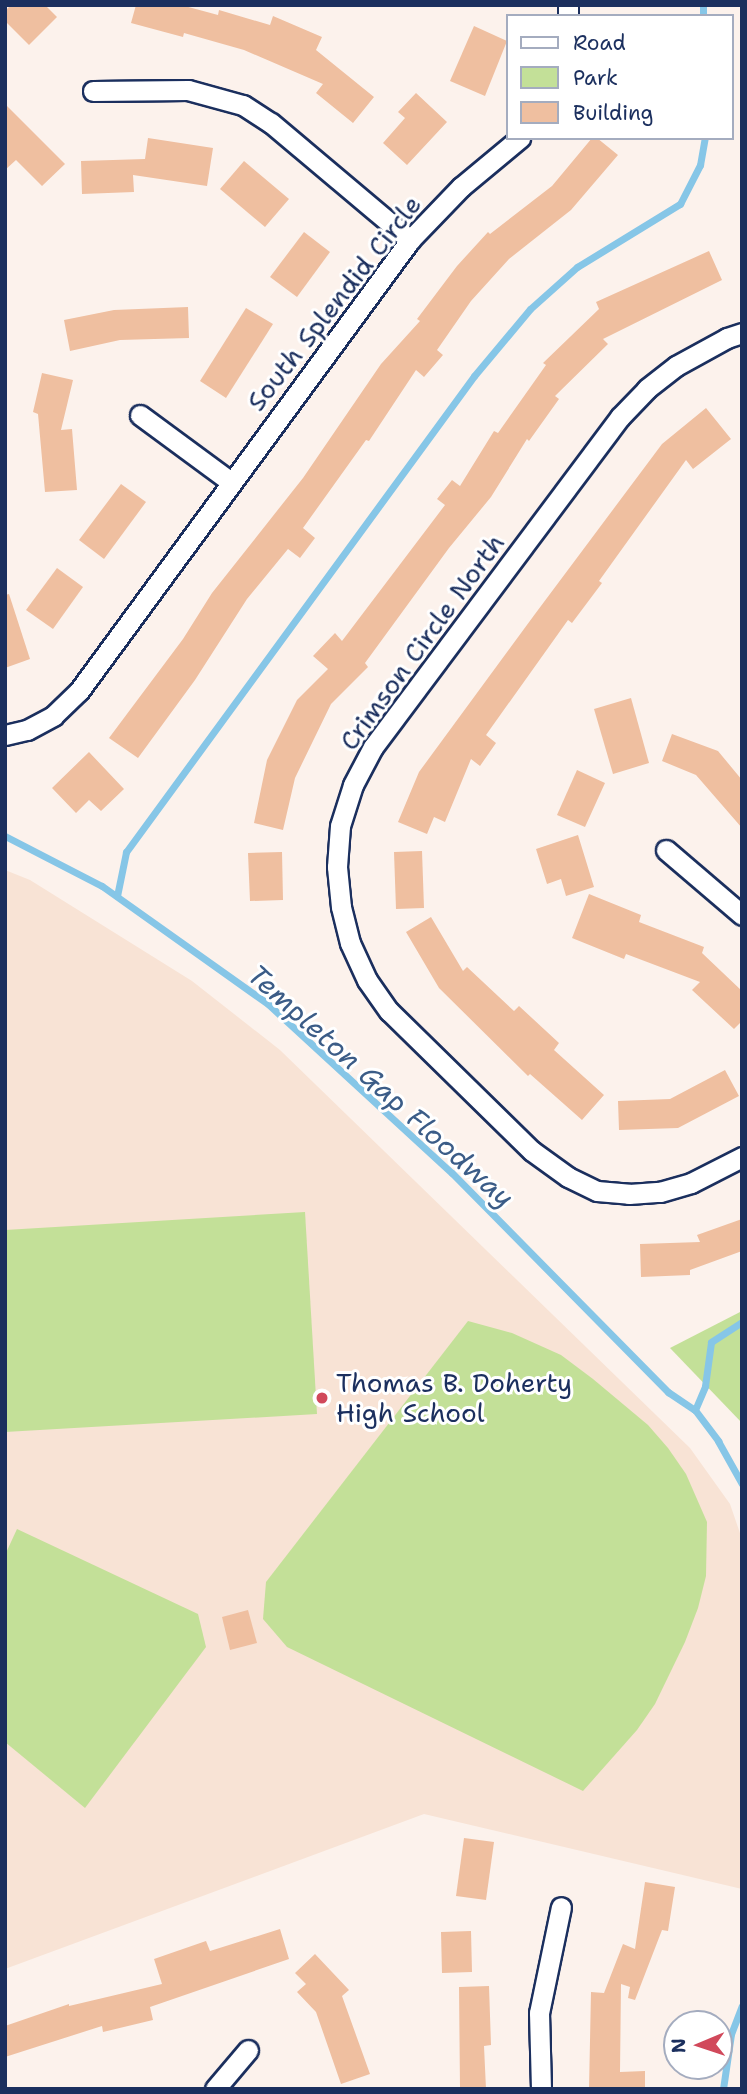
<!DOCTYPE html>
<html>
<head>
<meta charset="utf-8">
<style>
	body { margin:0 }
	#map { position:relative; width:747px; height:2094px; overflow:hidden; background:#fcf2ec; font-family:"Shantell Sans",sans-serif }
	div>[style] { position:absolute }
	.built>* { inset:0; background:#f8e3d5 }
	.green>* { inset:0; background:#c3e098 }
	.stream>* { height:7px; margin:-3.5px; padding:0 3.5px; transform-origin:3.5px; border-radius:3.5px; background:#86c6e7 }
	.building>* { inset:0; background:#efbfa0 }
	.roads { filter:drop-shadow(2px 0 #1b2f5e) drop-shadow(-2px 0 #1b2f5e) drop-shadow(0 2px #1b2f5e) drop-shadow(0 -2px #1b2f5e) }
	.minor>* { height:19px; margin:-9.5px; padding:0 9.5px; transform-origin:9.5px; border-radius:9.5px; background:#fff }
	.dots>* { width:19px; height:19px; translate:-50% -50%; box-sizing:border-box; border:4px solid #fff; border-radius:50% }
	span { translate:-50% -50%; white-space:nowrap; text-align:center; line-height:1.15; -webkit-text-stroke:6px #fff; paint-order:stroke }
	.street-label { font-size:26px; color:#1b2f5e }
	.poi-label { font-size:26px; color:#1b2f5e }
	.left { translate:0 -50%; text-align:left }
	.water-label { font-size:28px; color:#3b5c87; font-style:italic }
	.frame { position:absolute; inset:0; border:7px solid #1b2f5e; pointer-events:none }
	.legend { position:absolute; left:506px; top:14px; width:228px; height:126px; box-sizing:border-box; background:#fff; border:2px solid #a4acbf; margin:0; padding:9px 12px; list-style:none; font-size:21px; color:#1b2f5e }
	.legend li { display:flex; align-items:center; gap:14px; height:35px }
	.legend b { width:35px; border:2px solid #a4acbf }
	.north { position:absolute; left:663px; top:2010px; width:70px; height:70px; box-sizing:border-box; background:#fff; border:2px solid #a4acbf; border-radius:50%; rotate:268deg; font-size:19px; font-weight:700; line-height:28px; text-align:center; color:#1b2f5e }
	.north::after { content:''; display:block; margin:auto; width:24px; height:32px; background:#d1495b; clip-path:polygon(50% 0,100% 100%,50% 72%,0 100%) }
</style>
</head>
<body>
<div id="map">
	<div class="built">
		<i style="clip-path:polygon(5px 870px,30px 880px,192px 981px,280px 1050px,690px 1448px,730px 1504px,742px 1539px,742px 1889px,424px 1814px,5px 1969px)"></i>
	</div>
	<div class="green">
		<i style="clip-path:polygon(305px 1212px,317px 1414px,5px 1432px,5px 1230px)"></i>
		<i style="clip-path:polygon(742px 1311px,742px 1423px,670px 1348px)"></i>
		<i style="clip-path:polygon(468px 1321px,512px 1333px,561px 1355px,593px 1379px,648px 1425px,668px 1448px,686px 1474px,707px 1522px,706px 1576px,698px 1608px,685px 1642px,655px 1704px,637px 1730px,583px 1791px,287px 1647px,263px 1619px,266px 1582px)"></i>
		<i style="clip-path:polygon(17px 1529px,198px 1614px,206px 1647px,85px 1808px,5px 1742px,5px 1555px)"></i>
	</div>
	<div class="stream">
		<i style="left:703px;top:5px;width:11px;rotate:90deg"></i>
		<i style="left:5px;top:836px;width:109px;rotate:27.3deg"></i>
		<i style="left:102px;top:886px;width:204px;rotate:35.4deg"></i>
		<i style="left:268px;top:1004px;width:250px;rotate:42.6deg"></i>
		<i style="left:452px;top:1173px;width:308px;rotate:45.4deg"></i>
		<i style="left:668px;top:1392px;width:32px;rotate:34deg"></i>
		<i style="left:695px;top:1410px;width:39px;rotate:53deg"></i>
		<i style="left:718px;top:1441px;width:49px;rotate:60.8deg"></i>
		<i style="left:117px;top:896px;width:45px;rotate:-78.4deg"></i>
		<i style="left:126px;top:852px;width:590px;rotate:-53.83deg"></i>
		<i style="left:474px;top:376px;width:87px;rotate:-50.1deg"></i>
		<i style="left:530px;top:309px;width:63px;rotate:-41.8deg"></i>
		<i style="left:577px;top:267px;width:121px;rotate:-31.5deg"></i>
		<i style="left:680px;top:204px;width:44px;rotate:-62.9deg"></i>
		<i style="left:700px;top:165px;width:27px;rotate:-80deg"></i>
		<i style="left:695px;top:1410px;width:26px;rotate:-67deg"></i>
		<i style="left:705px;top:1386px;width:44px;rotate:-82.2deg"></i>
		<i style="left:711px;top:1342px;width:37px;rotate:-33deg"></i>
		<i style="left:723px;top:2089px;width:56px;rotate:-81.7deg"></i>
		<i style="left:731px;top:2034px;width:30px;rotate:-69deg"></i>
	</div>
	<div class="building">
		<i style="clip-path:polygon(11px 5px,45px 5px,57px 17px,29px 45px,5px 21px,5px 11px)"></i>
		<i style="clip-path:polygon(136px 5px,181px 5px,218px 15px,219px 10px,270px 25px,273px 16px,322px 37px,316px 50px,374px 97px,353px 123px,316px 93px,323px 84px,244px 50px,184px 33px,183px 37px,131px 23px)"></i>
		<i style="clip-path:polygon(474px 26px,507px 41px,485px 96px,450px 81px)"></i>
		<i style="clip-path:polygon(416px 93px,447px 122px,407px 165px,383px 143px,405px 118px,398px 112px)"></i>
		<i style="clip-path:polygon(5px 104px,65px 164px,42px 186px,16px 160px,5px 170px)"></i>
		<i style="clip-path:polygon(148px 138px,213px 148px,207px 186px,133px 175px,134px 192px,82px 194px,81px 161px,145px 159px)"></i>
		<i style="clip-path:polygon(592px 138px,597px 138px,618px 155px,571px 210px,509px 259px,471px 301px,437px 350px,443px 355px,424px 377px,416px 370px,369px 441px,366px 440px,303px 528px,315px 538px,300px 558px,288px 549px,247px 599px,195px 680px,138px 758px,109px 738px,183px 639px,212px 593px,303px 478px,381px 364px,420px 321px,417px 319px,457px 266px,488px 232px,490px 234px,552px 186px)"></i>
		<i style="clip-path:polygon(244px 161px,289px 199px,265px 227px,220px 189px)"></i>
		<i style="clip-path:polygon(304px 232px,330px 252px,297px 297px,270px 277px)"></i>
		<i style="clip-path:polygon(709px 251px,722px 280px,603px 339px,608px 344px,555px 396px,559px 399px,529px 441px,527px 439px,491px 497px,449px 548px,365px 663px,368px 667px,331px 704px,295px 778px,283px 830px,254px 823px,267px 760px,297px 700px,328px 669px,313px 656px,335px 633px,342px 641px,445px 505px,437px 499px,452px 480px,460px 486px,494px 431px,498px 433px,546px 365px,543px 363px,599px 309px,596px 302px)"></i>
		<i style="clip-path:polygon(188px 307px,189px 338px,120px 340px,70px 351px,64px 320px,114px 310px)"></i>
		<i style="clip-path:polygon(246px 308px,273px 324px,226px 398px,200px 381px)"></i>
		<i style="clip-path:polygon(42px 373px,73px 380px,61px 430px,72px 429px,77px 490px,45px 492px,38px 414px,33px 412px)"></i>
		<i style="clip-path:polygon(706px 408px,731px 439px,693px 469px,686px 460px,599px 581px,602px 583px,572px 623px,568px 620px,486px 735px,496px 743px,480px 766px,471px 759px,445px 822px,434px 817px,427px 834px,398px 822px,419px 772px,535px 614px,662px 444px)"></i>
		<i style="clip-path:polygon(121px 484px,146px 502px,104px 559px,79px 540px)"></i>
		<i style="clip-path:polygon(57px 568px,83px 587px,53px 629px,26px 610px)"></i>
		<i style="clip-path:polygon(9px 594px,30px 659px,5px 668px,5px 595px)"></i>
		<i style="clip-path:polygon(631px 698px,649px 763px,613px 774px,594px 709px)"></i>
		<i style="clip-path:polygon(672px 734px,718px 751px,742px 780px,742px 828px,696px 775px,662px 761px)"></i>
		<i style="clip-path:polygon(89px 752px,124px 789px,101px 811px,89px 800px,76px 813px,52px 788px)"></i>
		<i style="clip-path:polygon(577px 770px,605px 783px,585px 827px,557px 815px)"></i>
		<i style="clip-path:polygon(578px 835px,594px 887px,566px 896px,561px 879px,547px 884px,536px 849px)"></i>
		<i style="clip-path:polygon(422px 851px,424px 908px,396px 909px,394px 852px)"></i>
		<i style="clip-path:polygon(282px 852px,283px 900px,250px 901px,248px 853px)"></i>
		<i style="clip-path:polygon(589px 894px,641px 915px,639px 922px,704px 947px,702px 953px,742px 991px,742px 1021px,734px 1029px,692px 990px,700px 982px,626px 954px,624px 959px,572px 938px)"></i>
		<i style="clip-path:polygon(431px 917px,463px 971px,467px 967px,514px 1011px,519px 1006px,559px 1043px,554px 1050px,604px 1095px,582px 1120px,530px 1074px,528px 1076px,439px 988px,406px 932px)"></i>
		<i style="clip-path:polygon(725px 1070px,739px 1096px,678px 1128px,619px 1130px,618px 1101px,670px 1099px)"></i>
		<i style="clip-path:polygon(742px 1219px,742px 1251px,690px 1270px,690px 1275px,641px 1277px,640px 1244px,700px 1242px,697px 1235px)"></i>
		<i style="clip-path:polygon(248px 1610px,257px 1643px,230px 1650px,222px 1617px)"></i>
		<i style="clip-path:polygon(464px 1838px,494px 1842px,486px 1900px,456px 1896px)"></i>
		<i style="clip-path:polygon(645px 1882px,675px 1887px,668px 1931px,662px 1930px,635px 2000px,628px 1998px,630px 1987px,621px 1984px,620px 2072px,645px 2071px,645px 2089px,589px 2089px,591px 1992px,604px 1993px,623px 1944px,635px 1949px)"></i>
		<i style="clip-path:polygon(280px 1929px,289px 1959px,150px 2007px,153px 2020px,103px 2032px,102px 2026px,5px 2057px,5px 2026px,69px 2004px,69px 2006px,162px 1984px,154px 1959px,206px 1941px,210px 1951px)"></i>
		<i style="clip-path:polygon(471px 1931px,472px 1972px,442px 1973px,441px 1932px)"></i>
		<i style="clip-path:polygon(315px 1954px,349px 1990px,342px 1996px,370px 2074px,341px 2084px,316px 2012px,297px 1992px,306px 1984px,295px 1973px)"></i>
		<i style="clip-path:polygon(489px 1986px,491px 2045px,484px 2046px,486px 2089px,460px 2089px,459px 1987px)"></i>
	</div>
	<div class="roads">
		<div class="minor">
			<i style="left:568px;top:5px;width:11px;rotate:90deg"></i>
			<i style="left:93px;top:91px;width:95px;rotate:-0.6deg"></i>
			<i style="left:188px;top:90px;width:57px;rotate:15.3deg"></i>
			<i style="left:243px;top:105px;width:33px;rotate:33deg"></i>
			<i style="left:271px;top:123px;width:182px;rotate:40.1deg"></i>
			<i style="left:742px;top:333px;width:16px;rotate:162deg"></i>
			<i style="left:727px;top:338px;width:58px;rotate:151.2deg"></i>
			<i style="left:676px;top:366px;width:37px;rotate:142deg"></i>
			<i style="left:647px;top:389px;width:39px;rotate:134deg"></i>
			<i style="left:620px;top:417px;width:412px;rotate:126.8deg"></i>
			<i style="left:373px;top:747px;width:43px;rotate:117.8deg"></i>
			<i style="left:353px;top:785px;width:43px;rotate:107.6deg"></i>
			<i style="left:340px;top:826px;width:41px;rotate:94.2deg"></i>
			<i style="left:337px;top:867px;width:40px;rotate:84.3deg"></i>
			<i style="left:341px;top:907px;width:37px;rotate:76deg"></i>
			<i style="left:350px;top:943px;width:41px;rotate:65.3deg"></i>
			<i style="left:367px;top:980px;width:38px;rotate:55deg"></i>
			<i style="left:389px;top:1011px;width:200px;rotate:44.4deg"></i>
			<i style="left:532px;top:1151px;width:44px;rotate:35.8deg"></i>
			<i style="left:568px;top:1177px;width:32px;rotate:26deg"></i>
			<i style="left:597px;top:1191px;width:32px;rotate:5deg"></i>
			<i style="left:629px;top:1194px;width:31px;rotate:-4deg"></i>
			<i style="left:660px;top:1192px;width:32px;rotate:-16deg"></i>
			<i style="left:691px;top:1183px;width:57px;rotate:-27deg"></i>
			<i style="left:140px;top:415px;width:113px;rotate:36.4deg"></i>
			<i style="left:5px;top:735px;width:23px;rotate:-13deg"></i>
			<i style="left:27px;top:730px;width:30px;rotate:-28deg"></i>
			<i style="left:53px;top:716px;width:36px;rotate:-44deg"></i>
			<i style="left:79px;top:691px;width:559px;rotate:-53.72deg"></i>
			<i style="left:410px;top:240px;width:74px;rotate:-46.1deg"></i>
			<i style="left:461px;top:187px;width:77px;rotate:-39.7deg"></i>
			<i style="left:666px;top:850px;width:100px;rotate:40.5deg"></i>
			<i style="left:215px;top:2089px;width:51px;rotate:-49.8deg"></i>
			<i style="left:541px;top:2089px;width:76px;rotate:-91.5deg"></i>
			<i style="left:539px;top:2013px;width:108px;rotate:-78.3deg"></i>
		</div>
	</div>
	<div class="dots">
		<i style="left:322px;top:1398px;background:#d1495b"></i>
	</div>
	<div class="street-label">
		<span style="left:334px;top:303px;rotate:-52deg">South Splendid Circle</span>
		<span style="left:422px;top:642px;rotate:-54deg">Crimson Circle North</span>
	</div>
	<div class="poi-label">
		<span class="left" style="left:336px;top:1398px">Thomas B. Doherty<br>High School</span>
	</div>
	<div class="water-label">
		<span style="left:381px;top:1086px;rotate:42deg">Templeton Gap Floodway</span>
	</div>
	<div class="frame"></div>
	<ul class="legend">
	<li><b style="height:9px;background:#fff"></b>Road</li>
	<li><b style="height:19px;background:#c3e098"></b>Park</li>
	<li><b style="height:19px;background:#efbfa0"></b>Building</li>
	</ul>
	<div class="north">N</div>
</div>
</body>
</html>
